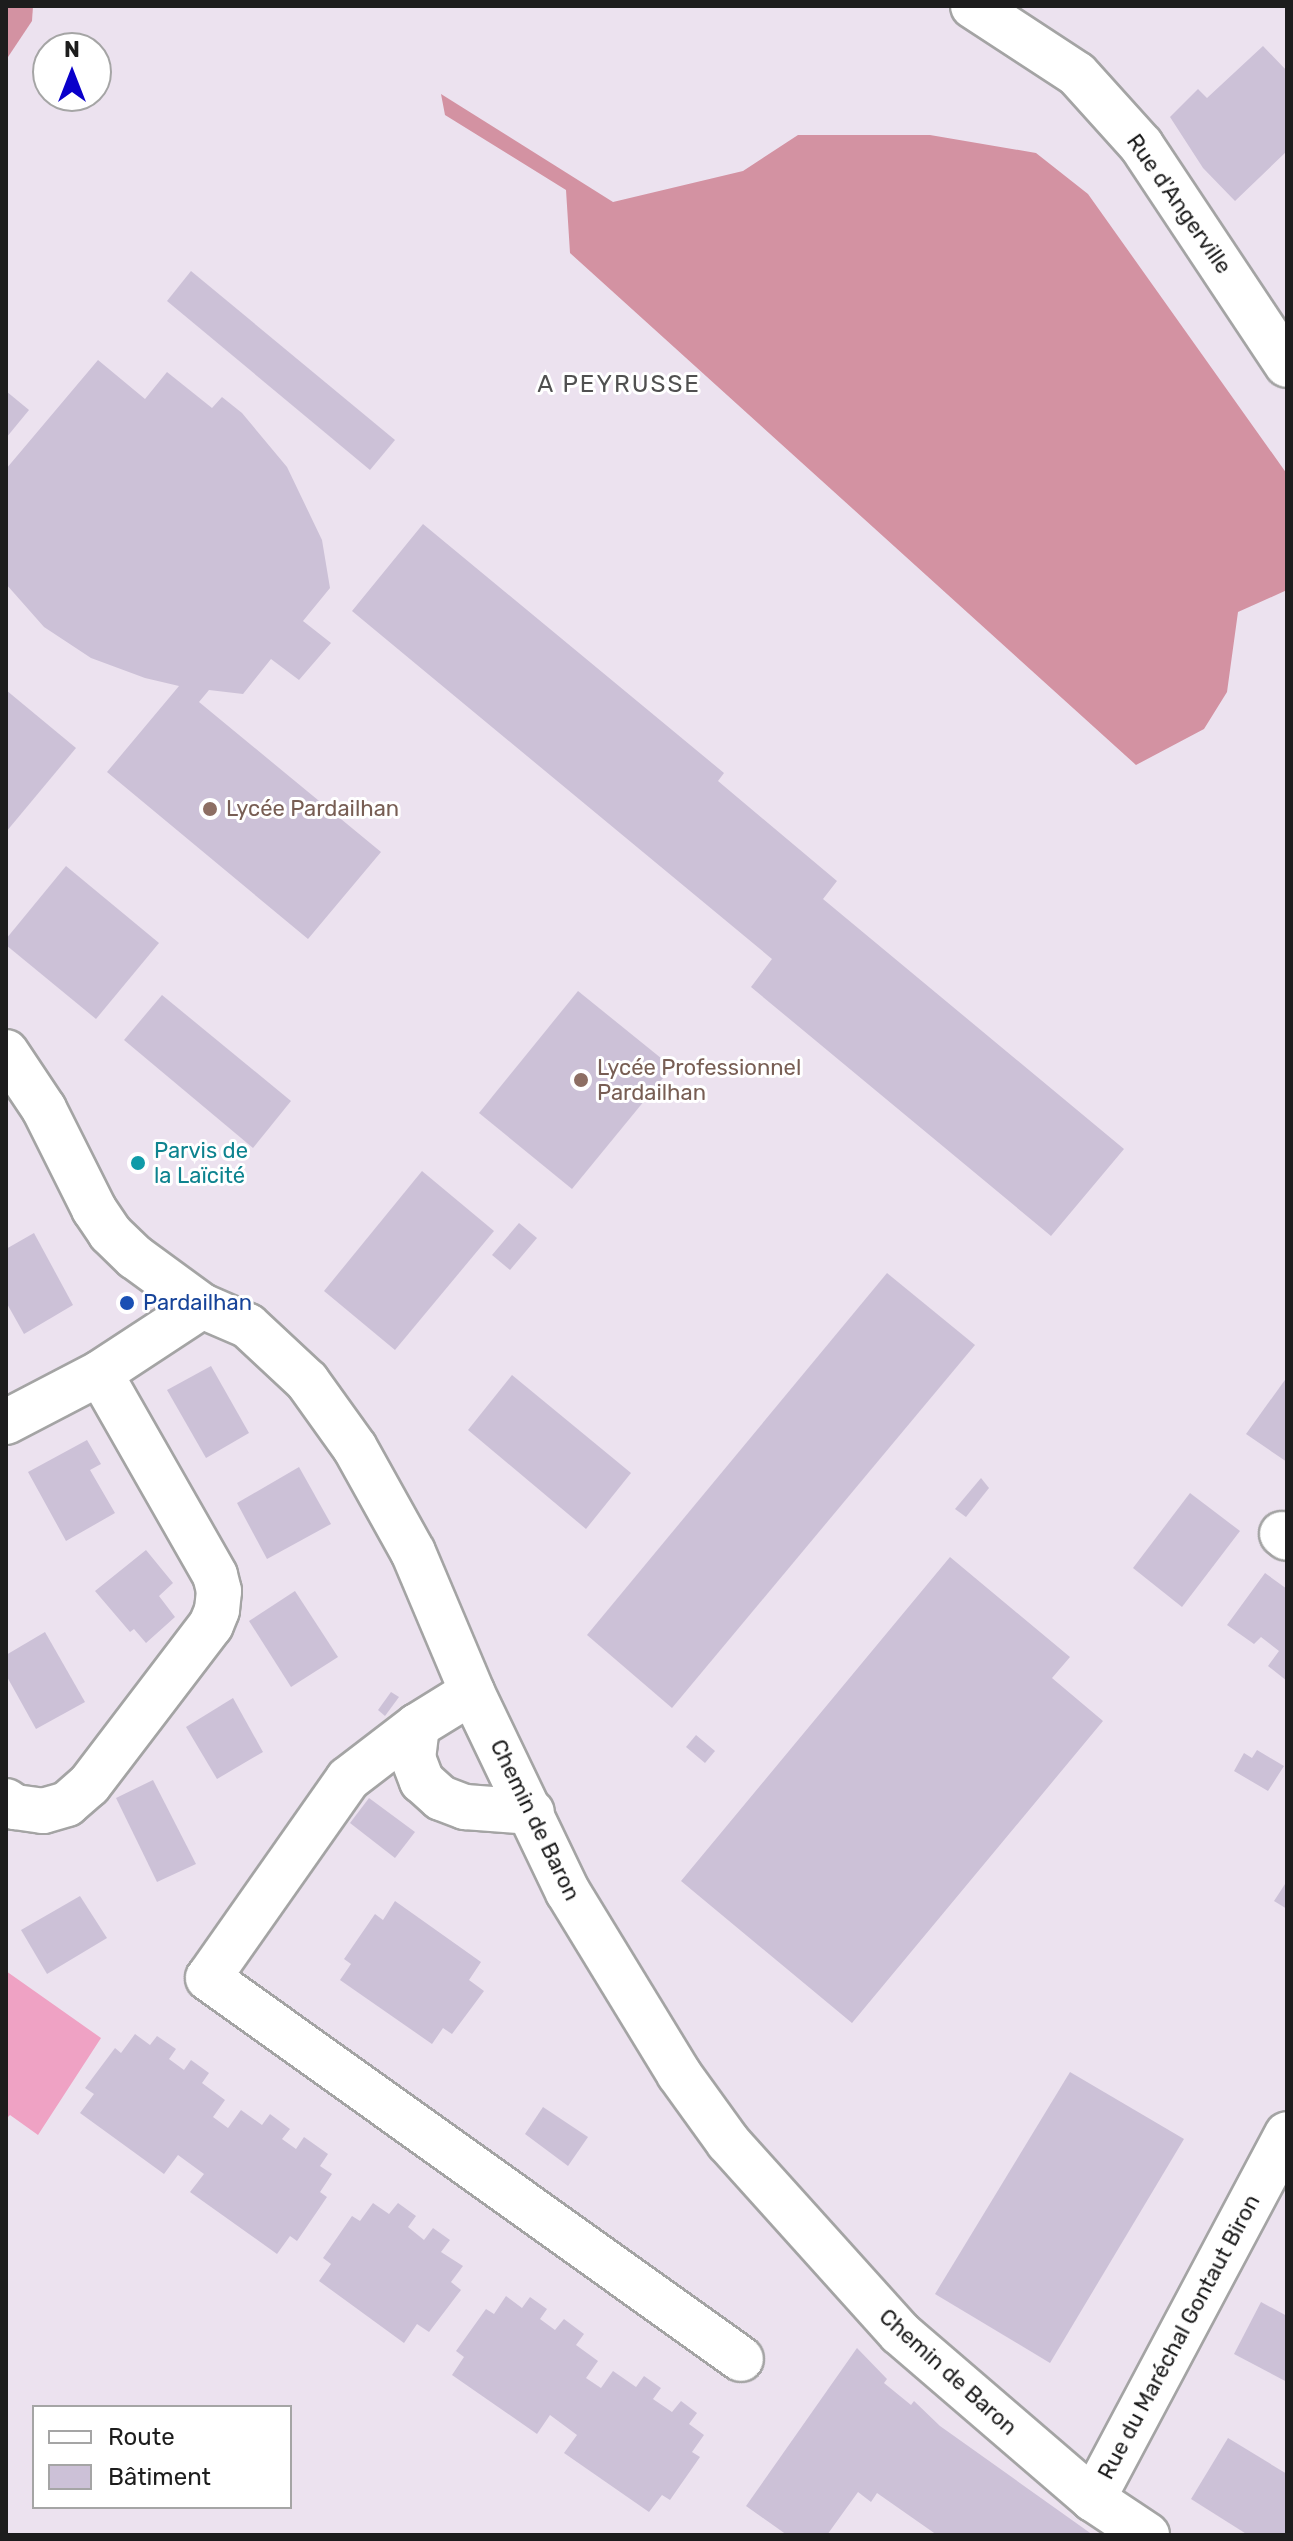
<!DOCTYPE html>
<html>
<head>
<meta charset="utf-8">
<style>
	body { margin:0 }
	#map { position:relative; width:1293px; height:2541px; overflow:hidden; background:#ece2ef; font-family:Rubik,sans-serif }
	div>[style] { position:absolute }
	.grass>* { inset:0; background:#efa2c4 }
	.forest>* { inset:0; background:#d392a2 }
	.building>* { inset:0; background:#ccc1d7 }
	.roads { filter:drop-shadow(2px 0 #a4a4a4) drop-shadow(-2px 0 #a4a4a4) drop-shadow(0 2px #a4a4a4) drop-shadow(0 -2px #a4a4a4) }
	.minor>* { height:44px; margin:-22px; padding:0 22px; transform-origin:22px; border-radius:22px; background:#fff }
	.dots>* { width:22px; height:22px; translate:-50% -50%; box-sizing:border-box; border:4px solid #fff; border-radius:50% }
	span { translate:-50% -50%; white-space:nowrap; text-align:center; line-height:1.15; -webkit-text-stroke:6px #fff; paint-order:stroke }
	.street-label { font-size:22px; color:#1d1d1d }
	.education-label { font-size:22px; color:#785e54 }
	.left { translate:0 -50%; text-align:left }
	.culture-label { font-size:22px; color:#0d838f }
	.transit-label { font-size:22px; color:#164399 }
	.neighbourhood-label { font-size:24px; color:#505050; letter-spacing:2px }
	.frame { position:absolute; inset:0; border:8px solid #1d1d1d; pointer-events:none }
	.legend { position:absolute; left:32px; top:2405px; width:260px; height:104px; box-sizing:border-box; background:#fff; border:2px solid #a5a5a5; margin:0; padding:10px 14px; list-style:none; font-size:24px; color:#1d1d1d }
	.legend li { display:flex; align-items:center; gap:16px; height:40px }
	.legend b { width:40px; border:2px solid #a5a5a5 }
	.north { position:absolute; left:32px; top:32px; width:80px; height:80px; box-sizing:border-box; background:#fff; border:2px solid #a5a5a5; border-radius:50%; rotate:0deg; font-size:22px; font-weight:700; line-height:32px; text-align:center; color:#1d1d1d }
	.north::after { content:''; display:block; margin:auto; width:28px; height:36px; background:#0a00ca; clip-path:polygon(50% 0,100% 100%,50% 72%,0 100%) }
</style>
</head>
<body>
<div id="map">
	<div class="grass">
		<i style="clip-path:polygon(6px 1971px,101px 2038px,38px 2135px,10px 2115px,6px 2119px)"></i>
	</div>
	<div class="forest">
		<i style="clip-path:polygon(6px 6px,33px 6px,32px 21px,6px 60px)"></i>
		<i style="clip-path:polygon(441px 94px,613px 202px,743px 171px,798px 135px,930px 135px,1036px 153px,1088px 194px,1287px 474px,1287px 590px,1238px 612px,1227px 692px,1204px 729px,1136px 765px,570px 253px,566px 190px,445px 115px)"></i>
	</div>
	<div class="building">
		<i style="clip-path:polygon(1263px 46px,1287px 71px,1287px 151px,1235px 201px,1203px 168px,1170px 117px,1198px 89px,1207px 98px)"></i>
		<i style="clip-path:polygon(191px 271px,395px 440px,370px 470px,167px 301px)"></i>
		<i style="clip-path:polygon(98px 360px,145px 399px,167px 372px,212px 408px,222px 397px,242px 413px,287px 467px,322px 540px,330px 588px,303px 621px,331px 643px,299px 680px,271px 659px,243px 694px,209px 690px,199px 702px,381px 852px,308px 939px,107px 772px,179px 686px,145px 678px,91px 658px,44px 627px,6px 584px,6px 469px)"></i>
		<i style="clip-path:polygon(6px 391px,29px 410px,6px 438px)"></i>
		<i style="clip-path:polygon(423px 524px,724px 773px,718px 781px,837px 881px,823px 899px,1124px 1149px,1051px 1236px,751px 987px,772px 959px,352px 611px)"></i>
		<i style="clip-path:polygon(6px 690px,76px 748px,6px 832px)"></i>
		<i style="clip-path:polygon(66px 866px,159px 943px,96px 1019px,6px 945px,6px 939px)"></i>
		<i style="clip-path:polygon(578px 991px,672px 1067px,572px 1189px,479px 1113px)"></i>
		<i style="clip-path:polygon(162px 995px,291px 1101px,253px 1148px,124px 1040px)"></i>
		<i style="clip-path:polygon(422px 1171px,494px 1231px,395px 1350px,324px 1291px)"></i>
		<i style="clip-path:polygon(519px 1223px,537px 1238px,510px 1270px,492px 1255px)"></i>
		<i style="clip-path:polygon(34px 1233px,73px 1305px,24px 1334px,6px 1302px,6px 1249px)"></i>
		<i style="clip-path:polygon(887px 1273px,975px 1345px,672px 1708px,587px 1635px)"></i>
		<i style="clip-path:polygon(126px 1295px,138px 1306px,131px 1313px,120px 1302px)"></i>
		<i style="clip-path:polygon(211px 1366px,249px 1433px,206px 1458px,167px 1390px)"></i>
		<i style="clip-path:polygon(512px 1375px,631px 1473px,586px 1529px,468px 1430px)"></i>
		<i style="clip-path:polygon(1287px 1377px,1287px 1462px,1246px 1434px)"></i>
		<i style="clip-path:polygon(87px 1440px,101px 1464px,90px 1470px,115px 1513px,66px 1541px,28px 1472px)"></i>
		<i style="clip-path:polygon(299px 1467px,331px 1524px,267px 1559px,237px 1503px)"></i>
		<i style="clip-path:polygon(981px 1478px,989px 1488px,966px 1517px,955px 1509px)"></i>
		<i style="clip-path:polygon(1190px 1493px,1240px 1531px,1182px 1607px,1133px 1568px)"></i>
		<i style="clip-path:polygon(146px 1550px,173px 1583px,159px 1596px,175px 1617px,146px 1643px,134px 1629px,130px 1632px,95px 1591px)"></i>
		<i style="clip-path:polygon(950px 1557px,1070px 1657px,1052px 1678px,1103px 1721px,852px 2023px,681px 1881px)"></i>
		<i style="clip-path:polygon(1265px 1573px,1287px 1589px,1287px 1681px,1268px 1666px,1279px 1651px,1261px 1637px,1254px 1644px,1227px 1625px)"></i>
		<i style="clip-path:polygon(295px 1591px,338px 1657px,291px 1687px,249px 1621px)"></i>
		<i style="clip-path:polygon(45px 1632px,85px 1702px,36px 1729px,6px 1675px,6px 1655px)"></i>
		<i style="clip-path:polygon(391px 1692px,399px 1697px,385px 1716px,378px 1710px)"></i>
		<i style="clip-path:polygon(233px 1698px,263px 1752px,217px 1779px,186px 1727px)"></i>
		<i style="clip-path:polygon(696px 1735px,715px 1751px,705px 1763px,686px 1747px)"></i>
		<i style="clip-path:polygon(1257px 1750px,1284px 1766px,1268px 1791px,1234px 1771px,1244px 1753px,1252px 1758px)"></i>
		<i style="clip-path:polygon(153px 1780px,196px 1864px,157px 1882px,116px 1798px)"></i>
		<i style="clip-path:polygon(369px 1798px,415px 1832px,395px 1858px,350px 1823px)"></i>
		<i style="clip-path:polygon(1287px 1881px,1287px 1909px,1274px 1901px)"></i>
		<i style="clip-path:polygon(80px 1896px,107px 1938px,47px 1974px,21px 1930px)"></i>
		<i style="clip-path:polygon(395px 1901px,481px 1962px,469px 1980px,484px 1991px,452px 2034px,443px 2028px,432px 2044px,340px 1980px,351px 1964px,344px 1959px,375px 1914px,383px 1920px)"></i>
		<i style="clip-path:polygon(135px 2034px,150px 2045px,157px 2036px,160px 2038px,176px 2049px,169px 2059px,184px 2070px,191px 2060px,209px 2073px,202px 2083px,225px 2100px,213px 2117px,228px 2128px,241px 2110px,262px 2125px,270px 2114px,290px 2129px,282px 2139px,296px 2149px,304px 2137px,328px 2154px,320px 2166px,332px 2174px,320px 2192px,327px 2197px,297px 2241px,290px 2236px,277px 2254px,190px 2192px,204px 2174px,178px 2155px,164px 2174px,80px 2113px,94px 2094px,85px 2088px,115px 2048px,121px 2053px)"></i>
		<i style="clip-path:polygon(1070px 2072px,1184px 2139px,1050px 2363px,935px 2294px)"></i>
		<i style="clip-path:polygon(543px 2107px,588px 2137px,568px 2166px,525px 2134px)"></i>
		<i style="clip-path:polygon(373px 2203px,389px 2214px,398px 2203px,416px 2216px,408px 2227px,424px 2240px,433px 2228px,450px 2240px,441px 2252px,463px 2266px,451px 2282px,461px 2290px,429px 2332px,417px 2324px,404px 2343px,319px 2281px,331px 2264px,323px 2258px,352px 2216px,360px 2221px)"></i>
		<i style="clip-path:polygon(506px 2296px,522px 2308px,530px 2297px,547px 2309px,540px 2319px,555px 2330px,564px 2319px,584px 2334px,576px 2345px,598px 2361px,586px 2378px,601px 2388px,613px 2371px,636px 2387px,644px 2376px,661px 2388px,653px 2399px,672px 2412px,681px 2401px,697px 2413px,689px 2424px,704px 2435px,692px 2452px,700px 2457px,670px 2500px,662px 2495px,649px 2512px,564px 2453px,577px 2435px,550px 2415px,537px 2434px,452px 2375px,464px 2357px,456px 2351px,486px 2309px,494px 2314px)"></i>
		<i style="clip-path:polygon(1261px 2302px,1287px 2316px,1287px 2382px,1234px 2354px)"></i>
		<i style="clip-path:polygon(857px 2348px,887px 2379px,884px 2383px,911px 2405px,914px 2401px,940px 2426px,1093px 2535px,937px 2535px,877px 2493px,871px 2502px,858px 2492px,827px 2535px,787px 2535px,746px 2506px)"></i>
		<i style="clip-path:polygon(1228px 2438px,1287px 2474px,1287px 2535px,1248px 2535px,1191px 2499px)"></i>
	</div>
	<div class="roads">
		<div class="minor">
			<i style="left:973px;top:6px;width:124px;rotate:33.2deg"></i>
			<i style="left:1077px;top:74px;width:96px;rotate:48deg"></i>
			<i style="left:1141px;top:145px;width:264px;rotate:56.4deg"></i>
			<i style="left:6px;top:1052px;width:69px;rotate:56.3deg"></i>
			<i style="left:44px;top:1109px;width:112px;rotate:63.4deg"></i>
			<i style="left:94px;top:1209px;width:29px;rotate:56deg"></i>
			<i style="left:110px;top:1233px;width:35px;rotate:44deg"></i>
			<i style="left:135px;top:1257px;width:83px;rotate:36.2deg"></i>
			<i style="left:202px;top:1306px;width:50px;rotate:23.5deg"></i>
			<i style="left:248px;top:1326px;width:81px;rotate:43deg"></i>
			<i style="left:307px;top:1381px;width:82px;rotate:54.4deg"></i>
			<i style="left:355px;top:1448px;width:119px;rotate:60.9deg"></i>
			<i style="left:413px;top:1552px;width:152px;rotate:67.1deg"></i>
			<i style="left:472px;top:1692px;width:222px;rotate:64.4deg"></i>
			<i style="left:568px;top:1892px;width:213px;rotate:58.6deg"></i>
			<i style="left:679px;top:2074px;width:84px;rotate:54.2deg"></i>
			<i style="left:728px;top:2142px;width:257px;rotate:48deg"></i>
			<i style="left:900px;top:2333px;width:255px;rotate:40.7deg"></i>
			<i style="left:1093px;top:2499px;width:65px;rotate:33.7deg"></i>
			<i style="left:6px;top:1422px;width:106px;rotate:-27.5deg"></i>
			<i style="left:100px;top:1373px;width:122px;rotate:-33.3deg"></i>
			<i style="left:1282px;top:1534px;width:6px;rotate:39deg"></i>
			<i style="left:472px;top:1692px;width:65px;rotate:148.3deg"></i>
			<i style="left:417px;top:1726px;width:87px;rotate:142.5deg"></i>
			<i style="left:348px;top:1779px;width:243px;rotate:125.1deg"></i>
			<i style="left:208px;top:1978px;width:655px;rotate:35.56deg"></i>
			<i style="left:417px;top:1726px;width:32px;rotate:97deg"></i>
			<i style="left:413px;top:1758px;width:25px;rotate:69deg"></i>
			<i style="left:422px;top:1781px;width:25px;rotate:42deg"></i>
			<i style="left:441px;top:1798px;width:26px;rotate:21deg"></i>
			<i style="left:465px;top:1807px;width:67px;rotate:4.3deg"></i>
			<i style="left:6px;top:1801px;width:11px;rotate:34deg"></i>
			<i style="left:15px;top:1807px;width:28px;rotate:8deg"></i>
			<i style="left:43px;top:1811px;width:25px;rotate:-16deg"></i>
			<i style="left:67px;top:1804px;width:29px;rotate:-41deg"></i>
			<i style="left:89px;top:1785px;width:201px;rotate:-52.7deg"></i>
			<i style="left:211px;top:1625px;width:16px;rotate:-68deg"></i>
			<i style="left:217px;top:1610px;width:19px;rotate:-84deg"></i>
			<i style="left:219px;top:1591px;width:16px;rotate:-104deg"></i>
			<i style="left:215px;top:1575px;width:232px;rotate:-119.7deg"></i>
			<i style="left:1093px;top:2499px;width:413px;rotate:-62deg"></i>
		</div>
	</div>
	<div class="dots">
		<i style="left:210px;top:809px;background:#8d6e63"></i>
		<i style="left:581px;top:1080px;background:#8d6e63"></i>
		<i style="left:138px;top:1163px;background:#0f9aa8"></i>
		<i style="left:127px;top:1303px;background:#1a4fb4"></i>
	</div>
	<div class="street-label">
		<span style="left:1179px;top:204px;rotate:55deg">Rue d'Angerville</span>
		<span style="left:535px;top:1820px;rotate:64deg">Chemin de Baron</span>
		<span style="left:1179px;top:2337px;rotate:-62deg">Rue du Maréchal Gontaut Biron</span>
		<span style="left:948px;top:2372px;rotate:42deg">Chemin de Baron</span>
	</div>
	<div class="education-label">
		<span class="left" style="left:226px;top:809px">Lycée Pardailhan</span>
		<span class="left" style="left:597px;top:1080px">Lycée Professionnel<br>Pardailhan</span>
	</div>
	<div class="culture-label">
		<span class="left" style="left:154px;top:1163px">Parvis de<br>la Laïcité</span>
	</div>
	<div class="transit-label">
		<span class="left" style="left:143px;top:1303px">Pardailhan</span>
	</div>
	<div class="neighbourhood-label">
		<span style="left:619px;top:385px">A PEYRUSSE</span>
	</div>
	<div class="frame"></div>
	<ul class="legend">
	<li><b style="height:10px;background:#fff"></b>Route</li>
	<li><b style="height:22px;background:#ccc1d7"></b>Bâtiment</li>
	</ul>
	<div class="north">N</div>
</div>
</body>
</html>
